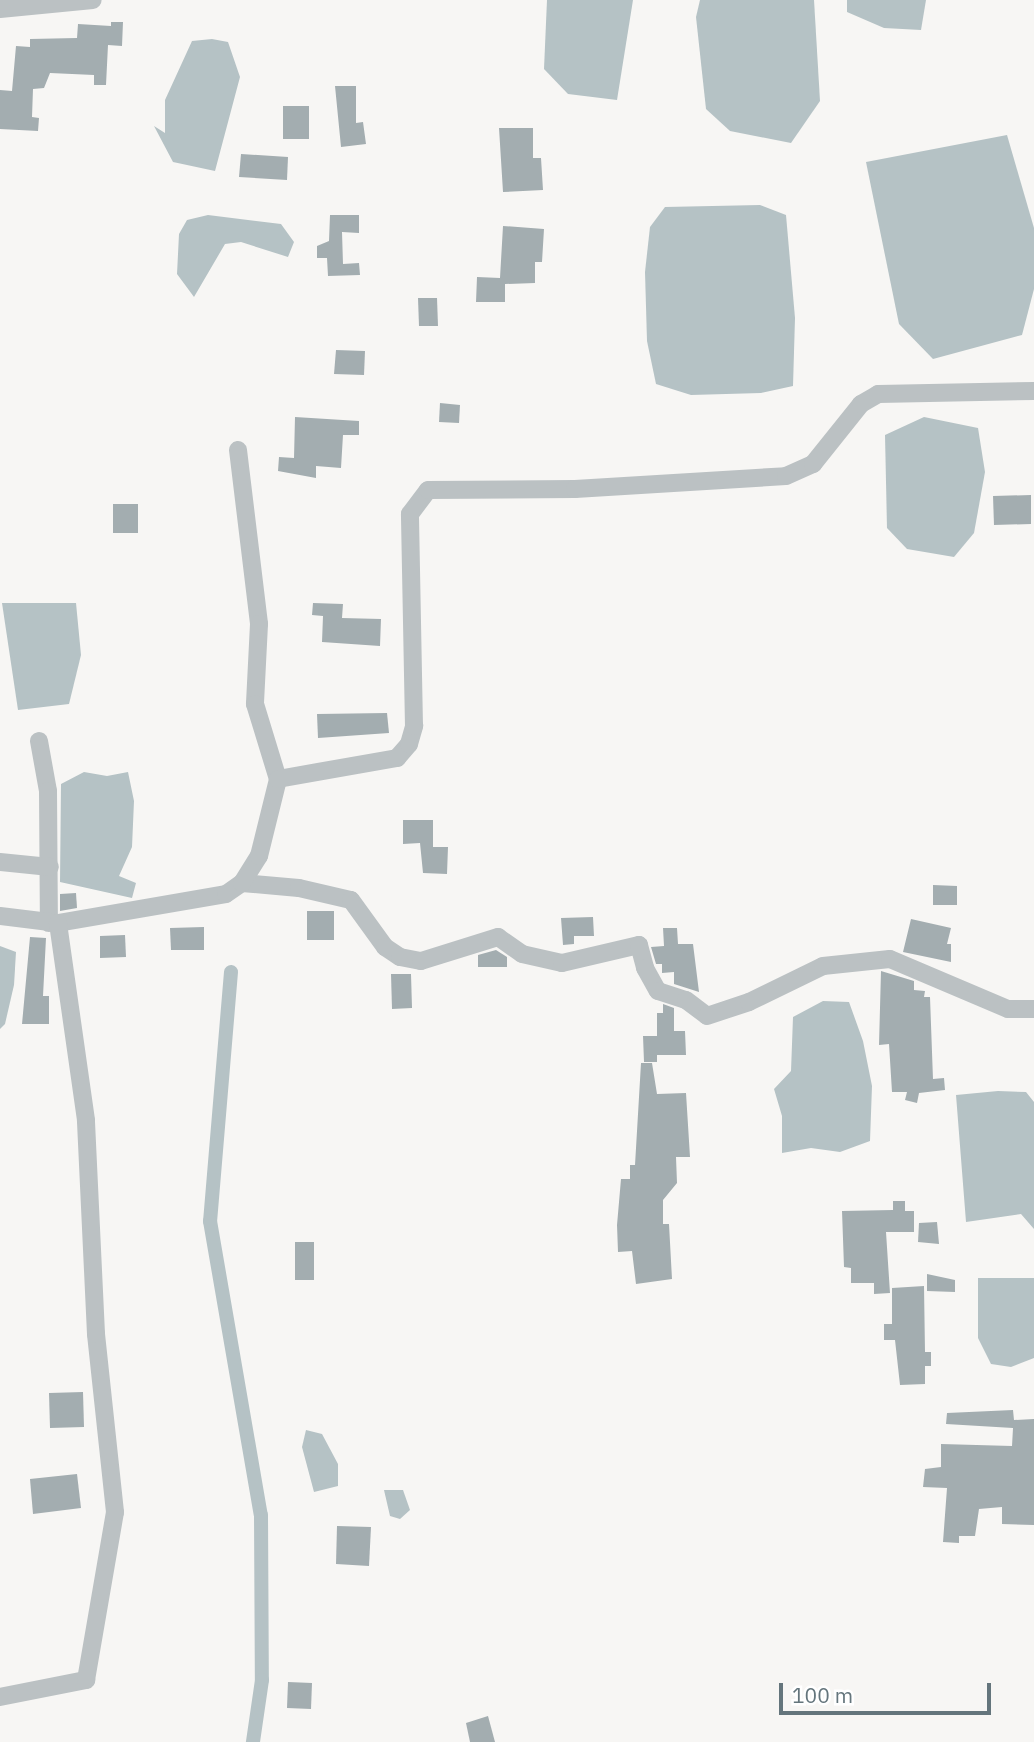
<!DOCTYPE html>
<html>
<head>
<meta charset="utf-8">
<style>
	body { margin:0 }
	#map { position:relative; width:1034px; height:1742px; overflow:hidden; background:#f7f6f4; font-family:"IBM Plex Sans",sans-serif }
	div>[style] { position:absolute }
	.water>* { inset:0; background:#b5c2c5 }
	.canal>* { height:14px; margin:-7px; padding:0 7px; transform-origin:7px; border-radius:7px; background:#b5c2c5 }
	.building>* { inset:0; background:#a3adb0 }
	.minor>* { height:18px; margin:-9px; padding:0 9px; transform-origin:9px; border-radius:9px; background:#bbc1c3 }
	span { translate:-50% -50%; white-space:nowrap; text-align:center; line-height:1.15; -webkit-text-stroke:7px #fff; paint-order:stroke }
	.scale { position:absolute; left:779px; top:1683px; width:212px; height:32px; box-sizing:border-box; border:4px solid #64757c; border-top:0; padding-left:9px; font-size:21px; line-height:24px; white-space:nowrap; color:#64757c; -webkit-text-stroke:5px #fff; paint-order:stroke }
</style>
</head>
<body>
<div id="map">
	<div class="water">
		<i style="clip-path:polygon(547px 0,633px 0,617px 100px,568px 94px,544px 69px)"></i>
		<i style="clip-path:polygon(700px 0,814px 0,820px 101px,791px 143px,730px 131px,706px 109px,696px 17px)"></i>
		<i style="clip-path:polygon(847px 0,926px 0,921px 30px,884px 28px,847px 12px)"></i>
		<i style="clip-path:polygon(212px 39px,228px 42px,240px 77px,215px 171px,173px 162px,154px 126px,165px 133px,165px 100px,192px 41px)"></i>
		<i style="clip-path:polygon(1007px 135px,1034px 228px,1034px 289px,1022px 335px,933px 359px,899px 324px,866px 162px)"></i>
		<i style="clip-path:polygon(760px 205px,786px 215px,795px 318px,793px 386px,761px 393px,691px 395px,656px 384px,647px 341px,645px 272px,650px 227px,665px 207px)"></i>
		<i style="clip-path:polygon(208px 215px,281px 224px,294px 242px,288px 257px,241px 242px,225px 244px,194px 297px,177px 274px,179px 234px,187px 220px)"></i>
		<i style="clip-path:polygon(924px 417px,978px 428px,985px 472px,974px 533px,954px 557px,907px 549px,887px 528px,885px 435px)"></i>
		<i style="clip-path:polygon(2px 603px,76px 603px,81px 655px,69px 704px,18px 710px)"></i>
		<i style="clip-path:polygon(84px 772px,107px 776px,128px 772px,134px 801px,132px 847px,119px 876px,136px 883px,132px 898px,60px 882px,61px 784px)"></i>
		<i style="clip-path:polygon(0 946px,16px 952px,14px 985px,5px 1024px,0 1029px)"></i>
		<i style="clip-path:polygon(823px 1001px,849px 1002px,863px 1041px,872px 1086px,870px 1141px,840px 1152px,811px 1148px,782px 1153px,782px 1116px,774px 1089px,791px 1071px,793px 1017px)"></i>
		<i style="clip-path:polygon(998px 1091px,1026px 1092px,1034px 1102px,1034px 1229px,1021px 1214px,966px 1222px,956px 1095px)"></i>
		<i style="clip-path:polygon(978px 1278px,1034px 1278px,1034px 1358px,1011px 1367px,991px 1364px,978px 1338px)"></i>
		<i style="clip-path:polygon(306px 1430px,322px 1434px,338px 1464px,338px 1486px,314px 1492px,302px 1447px)"></i>
		<i style="clip-path:polygon(384px 1490px,403px 1490px,410px 1510px,400px 1519px,390px 1516px)"></i>
	</div>
	<div class="canal">
		<i style="left:231px;top:972px;width:250px;rotate:94.8deg"></i>
		<i style="left:210px;top:1221px;width:298px;rotate:80.2deg"></i>
		<i style="left:261px;top:1515px;width:165px;rotate:89.7deg"></i>
		<i style="left:262px;top:1680px;width:63px;rotate:98.3deg"></i>
	</div>
	<div class="building">
		<i style="clip-path:polygon(111px 22px,123px 22px,122px 46px,108px 45px,106px 85px,94px 85px,94px 75px,50px 73px,44px 88px,33px 89px,32px 117px,39px 118px,38px 131px,0 129px,0 90px,12px 91px,16px 46px,30px 47px,30px 39px,77px 38px,78px 24px,111px 26px)"></i>
		<i style="clip-path:polygon(335px 86px,356px 86px,356px 123px,363px 122px,366px 144px,341px 147px)"></i>
		<i style="clip-path:polygon(283px 106px,309px 106px,309px 139px,283px 139px)"></i>
		<i style="clip-path:polygon(499px 128px,533px 128px,533px 158px,541px 158px,543px 190px,503px 192px)"></i>
		<i style="clip-path:polygon(241px 154px,288px 157px,287px 180px,239px 177px)"></i>
		<i style="clip-path:polygon(330px 215px,359px 215px,359px 233px,342px 232px,343px 264px,359px 263px,360px 275px,328px 276px,327px 258px,317px 258px,317px 246px,329px 241px)"></i>
		<i style="clip-path:polygon(503px 226px,544px 229px,542px 262px,535px 262px,535px 283px,505px 284px,505px 302px,476px 302px,477px 277px,500px 278px)"></i>
		<i style="clip-path:polygon(418px 298px,437px 298px,438px 326px,419px 326px)"></i>
		<i style="clip-path:polygon(336px 350px,365px 351px,364px 375px,334px 374px)"></i>
		<i style="clip-path:polygon(440px 403px,460px 405px,459px 423px,439px 422px)"></i>
		<i style="clip-path:polygon(295px 417px,359px 421px,359px 435px,343px 435px,341px 468px,316px 466px,316px 478px,278px 471px,279px 457px,294px 458px)"></i>
		<i style="clip-path:polygon(1031px 495px,1031px 524px,994px 525px,993px 496px)"></i>
		<i style="clip-path:polygon(113px 504px,138px 504px,138px 533px,113px 533px)"></i>
		<i style="clip-path:polygon(313px 603px,343px 604px,342px 618px,381px 619px,380px 646px,322px 642px,323px 616px,312px 615px)"></i>
		<i style="clip-path:polygon(387px 713px,389px 733px,318px 738px,317px 714px)"></i>
		<i style="clip-path:polygon(403px 820px,433px 820px,433px 847px,448px 847px,447px 874px,423px 873px,420px 843px,403px 844px)"></i>
		<i style="clip-path:polygon(933px 885px,957px 886px,957px 905px,933px 905px)"></i>
		<i style="clip-path:polygon(76px 893px,77px 908px,60px 911px,60px 894px)"></i>
		<i style="clip-path:polygon(307px 911px,334px 911px,334px 940px,307px 940px)"></i>
		<i style="clip-path:polygon(593px 917px,594px 936px,574px 936px,574px 944px,563px 945px,561px 918px)"></i>
		<i style="clip-path:polygon(911px 919px,951px 928px,947px 944px,951px 944px,951px 962px,903px 952px)"></i>
		<i style="clip-path:polygon(204px 927px,204px 950px,171px 950px,170px 928px)"></i>
		<i style="clip-path:polygon(663px 928px,677px 928px,678px 944px,693px 944px,699px 992px,674px 984px,674px 972px,662px 973px,662px 964px,656px 964px,651px 947px,664px 946px)"></i>
		<i style="clip-path:polygon(125px 935px,126px 957px,100px 958px,100px 936px)"></i>
		<i style="clip-path:polygon(30px 937px,46px 938px,43px 996px,49px 996px,49px 1024px,22px 1024px)"></i>
		<i style="clip-path:polygon(496px 950px,507px 957px,507px 967px,478px 967px,478px 955px)"></i>
		<i style="clip-path:polygon(881px 971px,914px 981px,914px 990px,925px 991px,924px 997px,930px 997px,933px 1079px,944px 1078px,945px 1090px,919px 1093px,917px 1103px,905px 1100px,907px 1092px,892px 1092px,889px 1044px,879px 1045px)"></i>
		<i style="clip-path:polygon(391px 974px,411px 974px,412px 1008px,392px 1009px)"></i>
		<i style="clip-path:polygon(663px 1004px,674px 1008px,674px 1031px,685px 1031px,686px 1055px,657px 1055px,657px 1062px,644px 1062px,643px 1036px,657px 1036px,657px 1013px,663px 1013px)"></i>
		<i style="clip-path:polygon(641px 1063px,652px 1063px,657px 1094px,686px 1093px,690px 1157px,676px 1157px,677px 1183px,663px 1200px,663px 1224px,669px 1224px,672px 1279px,636px 1284px,632px 1251px,618px 1252px,617px 1225px,621px 1179px,630px 1179px,630px 1165px,635px 1165px)"></i>
		<i style="clip-path:polygon(893px 1201px,905px 1201px,905px 1211px,914px 1211px,914px 1232px,886px 1232px,890px 1293px,874px 1294px,874px 1283px,851px 1283px,851px 1268px,844px 1267px,842px 1211px,893px 1210px)"></i>
		<i style="clip-path:polygon(937px 1222px,939px 1244px,918px 1242px,919px 1223px)"></i>
		<i style="clip-path:polygon(295px 1242px,314px 1242px,314px 1280px,295px 1280px)"></i>
		<i style="clip-path:polygon(927px 1274px,955px 1280px,955px 1292px,927px 1291px)"></i>
		<i style="clip-path:polygon(924px 1286px,925px 1352px,931px 1352px,931px 1366px,925px 1366px,925px 1384px,900px 1385px,895px 1340px,884px 1340px,884px 1324px,892px 1324px,892px 1288px)"></i>
		<i style="clip-path:polygon(83px 1392px,84px 1427px,50px 1428px,49px 1393px)"></i>
		<i style="clip-path:polygon(1013px 1410px,1014px 1420px,1034px 1419px,1034px 1525px,1002px 1524px,1002px 1507px,979px 1509px,975px 1536px,959px 1536px,959px 1543px,943px 1542px,947px 1488px,923px 1487px,925px 1469px,941px 1467px,941px 1444px,1012px 1446px,1013px 1428px,946px 1424px,947px 1413px)"></i>
		<i style="clip-path:polygon(77px 1474px,81px 1508px,33px 1514px,30px 1479px)"></i>
		<i style="clip-path:polygon(337px 1526px,371px 1527px,369px 1566px,336px 1564px)"></i>
		<i style="clip-path:polygon(288px 1682px,312px 1683px,311px 1709px,287px 1708px)"></i>
		<i style="clip-path:polygon(488px 1716px,495px 1742px,470px 1742px,466px 1723px)"></i>
	</div>
	<div class="minor">
		<i style="left:0;top:9px;width:93px;rotate:-5.5deg"></i>
		<i style="left:238px;top:450px;width:175px;rotate:83.1deg"></i>
		<i style="left:259px;top:624px;width:80px;rotate:92.9deg"></i>
		<i style="left:255px;top:704px;width:78px;rotate:73deg"></i>
		<i style="left:39px;top:741px;width:51px;rotate:79.8deg"></i>
		<i style="left:48px;top:791px;width:132px;rotate:89.6deg"></i>
		<i style="left:0;top:862px;width:50px;rotate:5.7deg"></i>
		<i style="left:242px;top:883px;width:57px;rotate:5deg"></i>
		<i style="left:299px;top:888px;width:53px;rotate:13deg"></i>
		<i style="left:351px;top:900px;width:58px;rotate:54.1deg"></i>
		<i style="left:385px;top:947px;width:18px;rotate:34deg"></i>
		<i style="left:400px;top:957px;width:21px;rotate:11deg"></i>
		<i style="left:421px;top:961px;width:81px;rotate:-17.3deg"></i>
		<i style="left:498px;top:937px;width:29px;rotate:35deg"></i>
		<i style="left:522px;top:954px;width:41px;rotate:12.7deg"></i>
		<i style="left:562px;top:963px;width:79px;rotate:-13.2deg"></i>
		<i style="left:639px;top:945px;width:24px;rotate:75deg"></i>
		<i style="left:645px;top:968px;width:26px;rotate:61deg"></i>
		<i style="left:658px;top:991px;width:29px;rotate:18deg"></i>
		<i style="left:686px;top:1000px;width:26px;rotate:37deg"></i>
		<i style="left:707px;top:1016px;width:44px;rotate:-18.4deg"></i>
		<i style="left:749px;top:1002px;width:82px;rotate:-25.9deg"></i>
		<i style="left:823px;top:966px;width:67px;rotate:-6deg"></i>
		<i style="left:890px;top:959px;width:128px;rotate:23deg"></i>
		<i style="left:1008px;top:1009px;width:26px"></i>
		<i style="left:0;top:916px;width:58px;rotate:6.9deg"></i>
		<i style="left:58px;top:923px;width:170px;rotate:-9.8deg"></i>
		<i style="left:226px;top:894px;width:19px;rotate:-35deg"></i>
		<i style="left:242px;top:883px;width:32px;rotate:-58deg"></i>
		<i style="left:259px;top:856px;width:79px;rotate:-76.1deg"></i>
		<i style="left:278px;top:779px;width:121px;rotate:-10deg"></i>
		<i style="left:397px;top:758px;width:18px;rotate:-49deg"></i>
		<i style="left:409px;top:744px;width:19px;rotate:-74deg"></i>
		<i style="left:414px;top:726px;width:212px;rotate:-91.1deg"></i>
		<i style="left:410px;top:514px;width:30px;rotate:-53deg"></i>
		<i style="left:428px;top:490px;width:147px;rotate:-0.4deg"></i>
		<i style="left:575px;top:489px;width:211px;rotate:-3.5deg"></i>
		<i style="left:786px;top:476px;width:30px;rotate:-24deg"></i>
		<i style="left:813px;top:464px;width:77px;rotate:-51.3deg"></i>
		<i style="left:861px;top:404px;width:20px;rotate:-30deg"></i>
		<i style="left:878px;top:394px;width:156px;rotate:-1.1deg"></i>
		<i style="left:0;top:1697px;width:88px;rotate:-11.2deg"></i>
		<i style="left:86px;top:1680px;width:170px;rotate:-80.2deg"></i>
		<i style="left:115px;top:1512px;width:179px;rotate:-96.1deg"></i>
		<i style="left:96px;top:1334px;width:214px;rotate:-92.7deg"></i>
		<i style="left:86px;top:1120px;width:199px;rotate:-98.1deg"></i>
	</div>
	<div class="scale">100 m</div>
</div>
</body>
</html>
